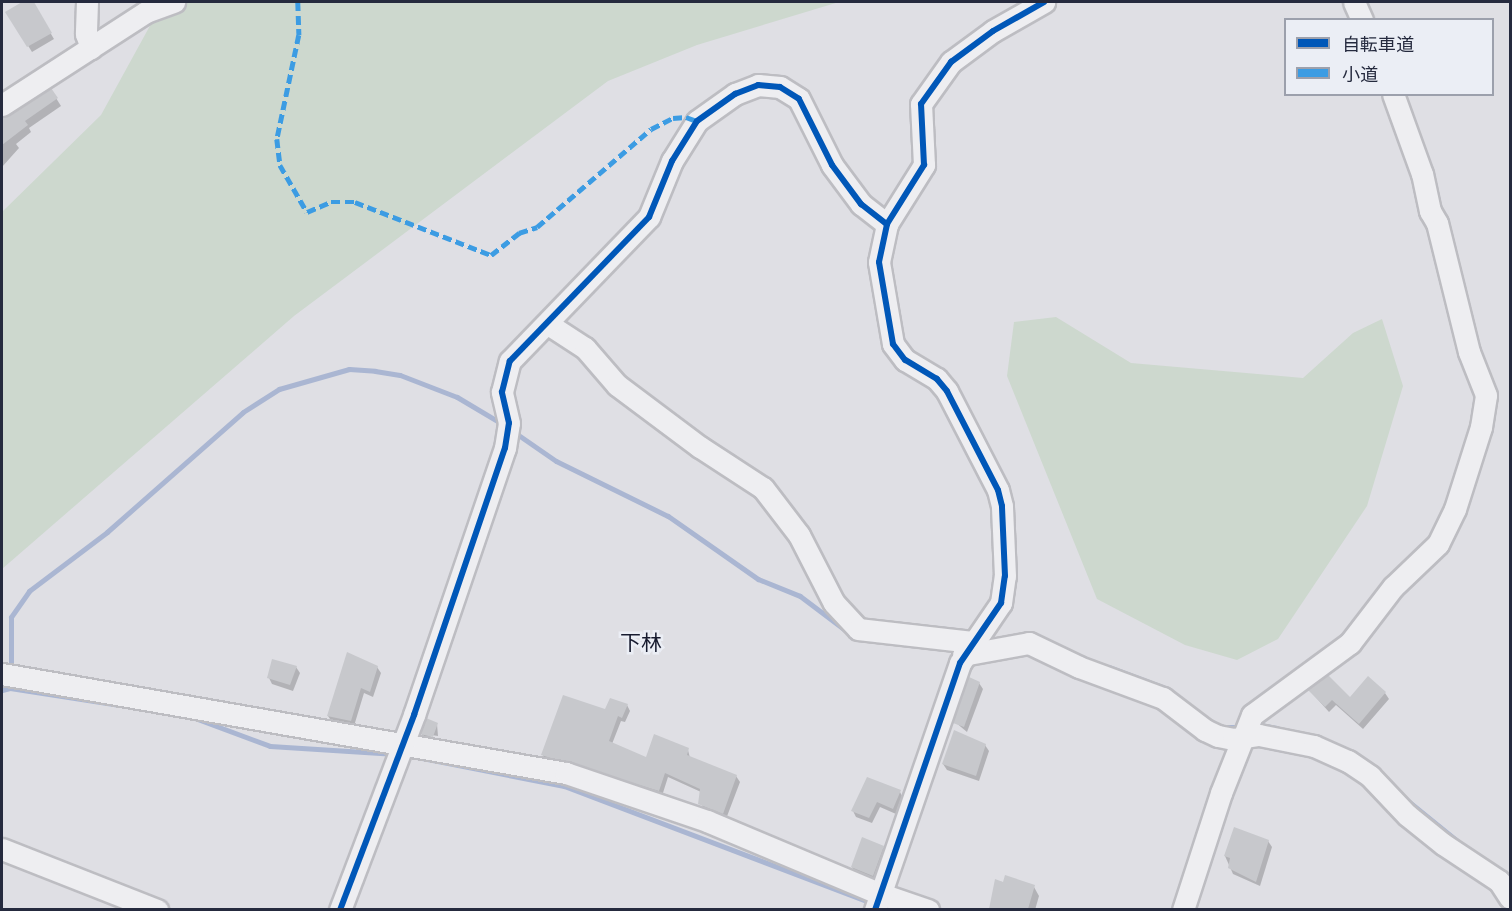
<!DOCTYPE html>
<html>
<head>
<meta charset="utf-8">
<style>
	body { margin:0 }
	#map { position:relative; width:1512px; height:911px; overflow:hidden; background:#dfdfe4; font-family:"PT Sans","Noto Sans JP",sans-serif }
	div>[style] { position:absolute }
	.green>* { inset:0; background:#cdd8ce }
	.shadow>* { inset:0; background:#0003 }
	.stream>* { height:5px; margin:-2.5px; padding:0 2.5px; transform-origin:2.5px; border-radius:2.5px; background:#aab6d2 }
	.building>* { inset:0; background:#c7c8cc }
	.roads { filter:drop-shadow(2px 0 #bdbdc2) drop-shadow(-2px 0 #bdbdc2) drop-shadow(0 2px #bdbdc2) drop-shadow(0 -2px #bdbdc2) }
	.minor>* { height:21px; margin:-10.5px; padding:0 10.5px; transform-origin:10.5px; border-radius:10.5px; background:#eeeef1 }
	.quiet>* { height:4.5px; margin-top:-2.25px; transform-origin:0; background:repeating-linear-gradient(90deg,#3c9ce3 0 9px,transparent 0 13.5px) }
	.cycleway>* { height:6px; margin:-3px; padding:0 3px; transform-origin:3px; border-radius:3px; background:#0057b8 }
	span { translate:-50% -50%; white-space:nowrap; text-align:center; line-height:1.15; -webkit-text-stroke:5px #ebeef5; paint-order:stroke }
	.neighbourhood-label { font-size:21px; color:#171b2f }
	.frame { position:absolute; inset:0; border:3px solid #252a3e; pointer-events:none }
	.legend { position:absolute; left:1284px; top:18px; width:210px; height:78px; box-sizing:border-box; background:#ebeef5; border:2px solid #9ca0ac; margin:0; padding:8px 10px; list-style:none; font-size:18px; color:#252a3e }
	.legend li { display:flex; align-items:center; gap:12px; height:30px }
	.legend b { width:30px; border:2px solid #9ca0ac }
</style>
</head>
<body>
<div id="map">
	<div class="green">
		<i style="clip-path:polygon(163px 2px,839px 2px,697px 45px,608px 81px,294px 316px,2px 569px,2px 212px,101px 115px)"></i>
		<i style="clip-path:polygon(1056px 317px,1131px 363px,1303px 378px,1353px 333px,1382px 319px,1403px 386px,1367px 506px,1278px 639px,1237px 660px,1185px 645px,1097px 599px,1007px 376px,1014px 322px)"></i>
	</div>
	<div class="shadow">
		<i style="clip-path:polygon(25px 2px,32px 2px,54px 39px,32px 52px,7px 12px)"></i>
		<i style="clip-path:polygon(51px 90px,61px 106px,29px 128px,31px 132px,16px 144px,19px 148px,2px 167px,2px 121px)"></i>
		<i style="clip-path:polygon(296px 667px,300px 673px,293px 691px,272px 684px,269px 678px)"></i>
		<i style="clip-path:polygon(377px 667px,381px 673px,373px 697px,364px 693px,354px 726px,332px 722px,328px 716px)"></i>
		<i style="clip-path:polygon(979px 683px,983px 689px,967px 732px,955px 722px)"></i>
		<i style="clip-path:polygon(1310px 691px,1350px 699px,1385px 693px,1389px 699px,1363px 729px,1336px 705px,1329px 712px)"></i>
		<i style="clip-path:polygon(627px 705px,630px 711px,625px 722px,621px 721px,612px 744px,647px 759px,688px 750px,690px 758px,736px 776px,740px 782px,726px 819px,703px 810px,701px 792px,668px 777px,662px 796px,546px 760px,543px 755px,606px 710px)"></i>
		<i style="clip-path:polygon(437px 724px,438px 736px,425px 734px,437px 739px,436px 742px,425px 740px,422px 734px)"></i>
		<i style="clip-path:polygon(985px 745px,989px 751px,979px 781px,947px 770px,943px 764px)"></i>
		<i style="clip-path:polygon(900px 792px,903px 798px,896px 814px,880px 807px,872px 823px,856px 817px,853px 811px)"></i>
		<i style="clip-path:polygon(1268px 841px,1272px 847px,1260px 886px,1233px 874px,1225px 856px)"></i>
		<i style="clip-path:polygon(883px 847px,886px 853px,876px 881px,856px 873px,852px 867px)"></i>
		<i style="clip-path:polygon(996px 881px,1034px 887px,1039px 896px,1035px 910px,990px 910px)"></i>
	</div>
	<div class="stream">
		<i style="left:514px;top:432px;width:51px;rotate:34.6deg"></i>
		<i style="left:556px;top:461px;width:125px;rotate:26.2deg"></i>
		<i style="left:668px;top:516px;width:110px;rotate:35deg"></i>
		<i style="left:758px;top:579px;width:45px;rotate:22deg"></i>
		<i style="left:800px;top:596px;width:61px;rotate:37.1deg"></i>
		<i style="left:1109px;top:667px;width:60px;rotate:20.6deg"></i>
		<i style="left:11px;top:671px;width:54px;rotate:-90deg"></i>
		<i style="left:11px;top:617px;width:32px;rotate:-55deg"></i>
		<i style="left:29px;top:591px;width:98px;rotate:-37.1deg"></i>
		<i style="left:107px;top:532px;width:181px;rotate:-41.4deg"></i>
		<i style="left:243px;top:412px;width:43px;rotate:-32.6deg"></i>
		<i style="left:279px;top:389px;width:73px;rotate:-15.9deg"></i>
		<i style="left:349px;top:369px;width:26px;rotate:4deg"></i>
		<i style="left:375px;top:371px;width:25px;rotate:9deg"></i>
		<i style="left:400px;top:375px;width:61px;rotate:21.1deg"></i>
		<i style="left:457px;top:397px;width:55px;rotate:30.8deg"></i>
		<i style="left:2px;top:690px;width:8px;rotate:-14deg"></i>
		<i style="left:10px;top:688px;width:111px;rotate:8.8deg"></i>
		<i style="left:192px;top:717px;width:83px;rotate:20.4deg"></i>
		<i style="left:270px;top:746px;width:126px;rotate:3.6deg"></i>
		<i style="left:1254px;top:724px;width:23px;rotate:10deg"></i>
		<i style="left:1222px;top:727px;width:20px"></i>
		<i style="left:1321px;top:739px;width:21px;rotate:23deg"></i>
		<i style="left:417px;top:757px;width:150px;rotate:11.2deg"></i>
		<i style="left:564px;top:786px;width:329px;rotate:20.8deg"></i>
		<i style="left:1403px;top:797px;width:75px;rotate:39deg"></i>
		<i style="left:1479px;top:856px;width:35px;rotate:35deg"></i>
	</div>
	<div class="building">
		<i style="clip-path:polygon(22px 2px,34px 2px,52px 33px,27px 47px,5px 12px)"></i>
		<i style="clip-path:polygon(51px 88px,58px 98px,25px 121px,28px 125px,2px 145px,2px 118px)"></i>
		<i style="clip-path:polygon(347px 652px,378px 666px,370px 692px,361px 688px,351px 721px,327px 716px)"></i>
		<i style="clip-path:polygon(272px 659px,297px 666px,290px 685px,267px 678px)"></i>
		<i style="clip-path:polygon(1328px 675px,1350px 697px,1368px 676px,1386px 692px,1359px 724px,1332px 700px,1325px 707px,1308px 690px)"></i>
		<i style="clip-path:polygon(969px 677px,980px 682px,964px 727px,953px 723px)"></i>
		<i style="clip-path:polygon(563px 695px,605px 709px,610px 698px,628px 704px,622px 718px,618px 716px,609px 741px,646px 757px,654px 734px,689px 748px,687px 755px,737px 775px,723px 814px,698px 804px,700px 789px,665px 773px,659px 791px,541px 755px)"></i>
		<i style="clip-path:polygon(426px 718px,438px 723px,433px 737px,420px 734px)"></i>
		<i style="clip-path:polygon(954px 730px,986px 744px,976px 776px,942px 764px)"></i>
		<i style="clip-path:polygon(867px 777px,901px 790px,893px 809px,877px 802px,869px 818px,851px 811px)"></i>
		<i style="clip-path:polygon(1234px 827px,1269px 840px,1256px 882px,1228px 868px,1230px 858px,1224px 856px)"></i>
		<i style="clip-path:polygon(862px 837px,884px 846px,873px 876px,851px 867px)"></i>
		<i style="clip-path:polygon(1005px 875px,1035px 885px,1028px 909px,989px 909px,995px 879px,1003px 882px)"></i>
	</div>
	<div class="roads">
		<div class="minor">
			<i style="left:87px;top:2px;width:32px;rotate:92deg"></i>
			<i style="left:86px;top:34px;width:15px;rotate:70deg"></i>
			<i style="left:1354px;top:2px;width:20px;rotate:66deg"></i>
			<i style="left:2px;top:105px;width:171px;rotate:-32.9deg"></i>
			<i style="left:146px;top:12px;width:30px;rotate:-20deg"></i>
			<i style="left:548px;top:324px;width:44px;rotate:33deg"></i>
			<i style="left:585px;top:348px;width:49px;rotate:49.1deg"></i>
			<i style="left:617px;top:385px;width:104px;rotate:36.8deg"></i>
			<i style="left:700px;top:447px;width:75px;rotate:33.1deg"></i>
			<i style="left:763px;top:488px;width:59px;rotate:52.5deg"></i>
			<i style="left:799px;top:535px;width:76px;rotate:62.8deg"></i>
			<i style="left:834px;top:603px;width:35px;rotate:47deg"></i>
			<i style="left:858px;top:629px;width:115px;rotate:6.5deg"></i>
			<i style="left:963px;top:655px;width:67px;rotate:-10.3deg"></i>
			<i style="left:1029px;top:643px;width:55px;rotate:25.6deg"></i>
			<i style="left:1079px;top:667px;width:90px;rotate:20.3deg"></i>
			<i style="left:1163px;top:698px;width:53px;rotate:37.3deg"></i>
			<i style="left:1205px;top:730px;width:14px;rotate:25deg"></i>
			<i style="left:1218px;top:736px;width:15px;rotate:11deg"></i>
			<i style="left:1233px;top:739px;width:26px;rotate:-9deg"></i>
			<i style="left:1259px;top:735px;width:56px;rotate:11.3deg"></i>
			<i style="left:1314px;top:746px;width:37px;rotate:24deg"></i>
			<i style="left:1348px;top:761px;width:27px;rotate:34deg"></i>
			<i style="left:1370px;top:776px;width:54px;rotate:46.5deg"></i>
			<i style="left:1407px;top:815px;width:46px;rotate:38.9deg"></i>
			<i style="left:1443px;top:844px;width:67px;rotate:33.5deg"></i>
			<i style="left:1499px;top:881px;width:20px;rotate:57deg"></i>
			<i style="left:2px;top:674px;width:573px;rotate:9.96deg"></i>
			<i style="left:566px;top:773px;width:149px;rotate:18.8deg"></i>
			<i style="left:707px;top:821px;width:189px;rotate:22.8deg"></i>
			<i style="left:881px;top:894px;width:50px;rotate:18.8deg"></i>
			<i style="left:2px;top:849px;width:167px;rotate:21.5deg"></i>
			<i style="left:340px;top:910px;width:209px;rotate:-69.2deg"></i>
			<i style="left:414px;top:715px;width:282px;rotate:-71.2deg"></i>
			<i style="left:505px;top:448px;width:25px;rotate:-81deg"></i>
			<i style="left:509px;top:423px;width:32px;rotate:-103deg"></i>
			<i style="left:502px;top:392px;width:32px;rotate:-76deg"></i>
			<i style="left:510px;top:361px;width:200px;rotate:-46deg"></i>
			<i style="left:649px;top:217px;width:61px;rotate:-67.7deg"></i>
			<i style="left:672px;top:161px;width:47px;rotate:-58deg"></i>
			<i style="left:697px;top:121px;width:47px;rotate:-35.4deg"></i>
			<i style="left:735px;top:94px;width:25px;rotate:-21deg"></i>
			<i style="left:758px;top:85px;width:22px;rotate:5deg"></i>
			<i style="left:780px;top:87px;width:22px;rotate:32deg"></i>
			<i style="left:799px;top:99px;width:74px;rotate:63.4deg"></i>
			<i style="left:832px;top:165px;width:49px;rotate:53.4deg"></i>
			<i style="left:861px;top:204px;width:33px;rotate:38deg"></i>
			<i style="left:875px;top:910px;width:261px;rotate:-71deg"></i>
			<i style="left:960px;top:663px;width:73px;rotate:-55.7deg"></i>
			<i style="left:1001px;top:603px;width:27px;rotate:-82deg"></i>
			<i style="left:1005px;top:576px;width:70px;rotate:-92.5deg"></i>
			<i style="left:1002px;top:506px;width:16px;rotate:-104deg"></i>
			<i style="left:998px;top:490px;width:111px;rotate:-117.3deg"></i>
			<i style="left:947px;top:391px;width:16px;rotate:-130deg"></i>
			<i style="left:937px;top:379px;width:37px;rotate:-149deg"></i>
			<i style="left:905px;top:360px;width:20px;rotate:-127deg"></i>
			<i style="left:893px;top:344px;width:83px;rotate:-99.7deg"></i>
			<i style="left:879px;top:262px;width:39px;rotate:-78deg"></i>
			<i style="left:887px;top:224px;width:70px;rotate:-57.9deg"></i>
			<i style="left:924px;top:165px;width:61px;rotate:-92.8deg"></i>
			<i style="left:921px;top:104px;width:52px;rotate:-54.5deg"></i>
			<i style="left:951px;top:62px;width:52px;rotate:-36.4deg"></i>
			<i style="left:993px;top:31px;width:59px;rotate:-29.6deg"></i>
			<i style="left:1183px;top:910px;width:123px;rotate:-72deg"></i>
			<i style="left:1221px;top:793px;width:84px;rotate:-68.3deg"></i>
			<i style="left:1252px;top:715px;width:122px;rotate:-36.3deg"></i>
			<i style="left:1350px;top:643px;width:71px;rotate:-52.5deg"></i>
			<i style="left:1393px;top:587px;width:62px;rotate:-43.7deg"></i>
			<i style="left:1438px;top:544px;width:39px;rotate:-64deg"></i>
			<i style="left:1455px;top:509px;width:86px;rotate:-72.4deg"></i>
			<i style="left:1481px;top:427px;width:32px;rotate:-81deg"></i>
			<i style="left:1486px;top:395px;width:46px;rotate:-111.6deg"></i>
			<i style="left:1469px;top:352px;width:133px;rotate:-103.9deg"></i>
			<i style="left:1437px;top:223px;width:14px;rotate:-120deg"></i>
			<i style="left:1430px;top:211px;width:38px;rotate:-102deg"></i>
			<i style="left:1422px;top:174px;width:85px;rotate:-109.9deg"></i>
		</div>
	</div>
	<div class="quiet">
		<i style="left:298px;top:2px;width:33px;rotate:88deg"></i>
		<i style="left:299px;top:35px;width:106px;rotate:101.9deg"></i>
		<i style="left:277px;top:139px;width:26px;rotate:83deg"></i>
		<i style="left:280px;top:165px;width:54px;rotate:60.1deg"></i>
		<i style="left:307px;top:212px;width:26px;rotate:-23deg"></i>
		<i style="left:331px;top:202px;width:24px"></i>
		<i style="left:355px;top:202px;width:146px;rotate:21.3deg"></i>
		<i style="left:491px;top:255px;width:36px;rotate:-38deg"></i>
		<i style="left:519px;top:233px;width:19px;rotate:-18deg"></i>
		<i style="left:537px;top:227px;width:150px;rotate:-40.7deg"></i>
		<i style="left:651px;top:129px;width:25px;rotate:-27deg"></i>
		<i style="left:673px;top:118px;width:13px;rotate:-4deg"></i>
		<i style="left:686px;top:117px;width:12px;rotate:20deg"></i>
	</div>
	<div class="cycleway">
		<i style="left:340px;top:910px;width:209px;rotate:-69.2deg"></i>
		<i style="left:414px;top:715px;width:282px;rotate:-71.2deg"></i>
		<i style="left:505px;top:448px;width:25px;rotate:-81deg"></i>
		<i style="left:509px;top:423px;width:32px;rotate:-103deg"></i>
		<i style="left:502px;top:392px;width:32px;rotate:-76deg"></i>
		<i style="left:510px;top:361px;width:200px;rotate:-46deg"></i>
		<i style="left:649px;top:217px;width:61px;rotate:-67.7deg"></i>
		<i style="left:672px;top:161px;width:47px;rotate:-58deg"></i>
		<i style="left:697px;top:121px;width:47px;rotate:-35.4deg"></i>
		<i style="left:735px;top:94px;width:25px;rotate:-21deg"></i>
		<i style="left:758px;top:85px;width:22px;rotate:5deg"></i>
		<i style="left:780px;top:87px;width:22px;rotate:32deg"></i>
		<i style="left:799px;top:99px;width:74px;rotate:63.4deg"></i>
		<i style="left:832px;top:165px;width:49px;rotate:53.4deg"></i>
		<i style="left:861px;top:204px;width:33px;rotate:38deg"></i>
		<i style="left:875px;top:910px;width:261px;rotate:-71deg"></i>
		<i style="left:960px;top:663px;width:73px;rotate:-55.7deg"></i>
		<i style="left:1001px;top:603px;width:27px;rotate:-82deg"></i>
		<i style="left:1005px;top:576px;width:70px;rotate:-92.5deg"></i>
		<i style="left:1002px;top:506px;width:16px;rotate:-104deg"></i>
		<i style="left:998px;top:490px;width:111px;rotate:-117.3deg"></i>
		<i style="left:947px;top:391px;width:16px;rotate:-130deg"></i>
		<i style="left:937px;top:379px;width:37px;rotate:-149deg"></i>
		<i style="left:905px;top:360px;width:20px;rotate:-127deg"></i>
		<i style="left:893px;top:344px;width:83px;rotate:-99.7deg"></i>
		<i style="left:879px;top:262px;width:39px;rotate:-78deg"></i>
		<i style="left:887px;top:224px;width:70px;rotate:-57.9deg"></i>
		<i style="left:924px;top:165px;width:61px;rotate:-92.8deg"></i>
		<i style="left:921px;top:104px;width:52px;rotate:-54.5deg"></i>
		<i style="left:951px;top:62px;width:52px;rotate:-36.4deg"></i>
		<i style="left:993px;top:31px;width:59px;rotate:-29.6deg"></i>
	</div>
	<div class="neighbourhood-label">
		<span style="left:641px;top:643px">下林</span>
	</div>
	<div class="frame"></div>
	<ul class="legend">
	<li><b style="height:8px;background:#0057b8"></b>自転車道</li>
	<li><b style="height:8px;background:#3c9ce3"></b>小道</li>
	</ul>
</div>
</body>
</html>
